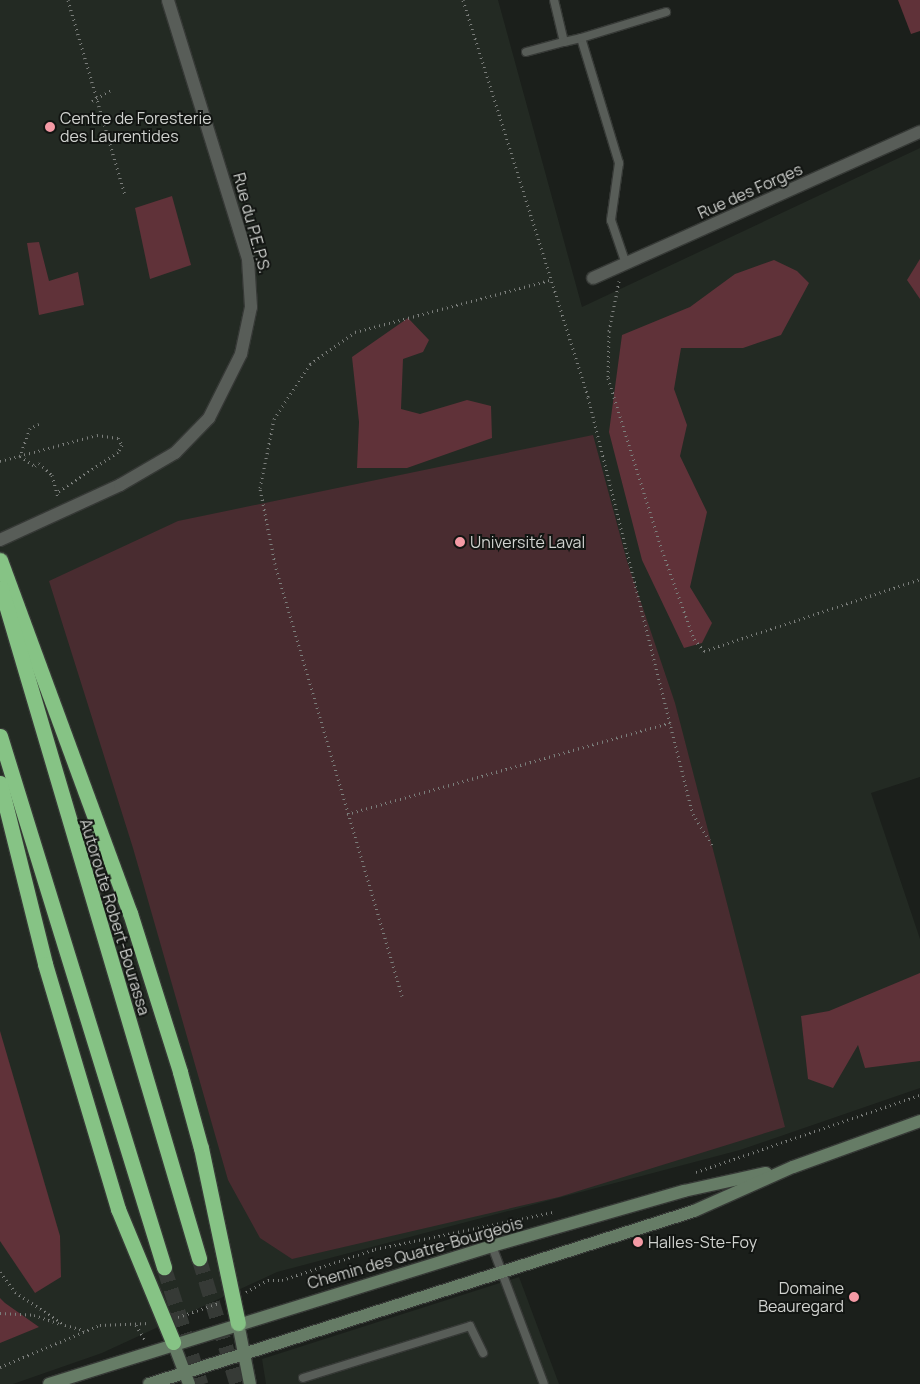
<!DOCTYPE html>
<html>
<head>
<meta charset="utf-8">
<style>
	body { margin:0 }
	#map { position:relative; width:920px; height:1384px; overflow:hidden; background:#1b1f1b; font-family:Manrope,sans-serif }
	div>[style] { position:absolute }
	.built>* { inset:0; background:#232a23 }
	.green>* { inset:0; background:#492c30 }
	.forest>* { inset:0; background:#603239 }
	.motorway-tunnel>* { height:15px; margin-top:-7.5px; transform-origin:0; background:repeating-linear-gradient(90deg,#363a36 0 15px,transparent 0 23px) }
	.path>* { height:3px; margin-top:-1.5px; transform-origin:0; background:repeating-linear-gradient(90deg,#7b7e7b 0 1px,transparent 0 5px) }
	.roads { filter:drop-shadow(1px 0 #363936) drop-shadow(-1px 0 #363936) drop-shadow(0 1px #363936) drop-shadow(0 -1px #363936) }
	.service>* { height:8px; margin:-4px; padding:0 4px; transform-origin:4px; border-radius:4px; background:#585d58 }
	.minor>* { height:12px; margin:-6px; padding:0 6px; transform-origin:6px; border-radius:6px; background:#585d58 }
	.secondary>* { height:12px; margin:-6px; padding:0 6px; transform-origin:6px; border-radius:6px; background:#667c66 }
	.motorway>* { height:15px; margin:-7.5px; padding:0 7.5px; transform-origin:7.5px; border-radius:7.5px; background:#86c385 }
	.dots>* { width:14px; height:14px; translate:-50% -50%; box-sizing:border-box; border:2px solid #121512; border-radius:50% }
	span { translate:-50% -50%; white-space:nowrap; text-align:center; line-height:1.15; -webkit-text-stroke:4px #121512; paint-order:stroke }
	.poi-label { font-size:16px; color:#d0d2cf }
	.left { translate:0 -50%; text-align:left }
	.right { translate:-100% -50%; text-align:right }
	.street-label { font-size:16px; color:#d0d2cf }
</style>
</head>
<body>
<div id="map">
	<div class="built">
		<i style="clip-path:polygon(0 0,498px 0,582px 307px,920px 148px,920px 777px,871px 793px,920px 939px,920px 1088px,740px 1150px,277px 1272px,102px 1353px,13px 1384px,0 1384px)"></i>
		<i style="clip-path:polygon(519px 1277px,559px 1384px,266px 1384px,262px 1359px)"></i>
	</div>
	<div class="green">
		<i style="clip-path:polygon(593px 435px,627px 561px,675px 703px,785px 1127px,559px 1197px,292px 1259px,260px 1238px,228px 1180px,133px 848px,49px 581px,178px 521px)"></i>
	</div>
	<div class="forest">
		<i style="clip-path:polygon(898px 0,920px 0,920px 31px,911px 34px)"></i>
		<i style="clip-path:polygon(172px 196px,191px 265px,150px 279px,135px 208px)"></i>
		<i style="clip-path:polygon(39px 242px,49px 281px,78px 272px,84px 305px,39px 315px,27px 243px)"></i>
		<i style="clip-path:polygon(920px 259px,920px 299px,907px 280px)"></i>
		<i style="clip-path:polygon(774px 260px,797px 271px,809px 283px,781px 335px,743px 348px,681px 348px,674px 389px,687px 425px,680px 456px,707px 512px,690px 587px,712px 623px,702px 643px,684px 648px,642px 560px,609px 432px,622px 335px,690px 307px,735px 274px)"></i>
		<i style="clip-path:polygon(408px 318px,429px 340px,423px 352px,403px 359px,401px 409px,420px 414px,467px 400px,491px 406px,492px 438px,407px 468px,357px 468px,359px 422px,352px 357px)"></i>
		<i style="clip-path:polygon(920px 973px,920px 1061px,865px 1068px,858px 1045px,833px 1088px,808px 1079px,801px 1016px,829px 1011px)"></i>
		<i style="clip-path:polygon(0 1031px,60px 1236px,61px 1277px,35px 1293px,0 1241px)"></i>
		<i style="clip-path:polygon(0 1298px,5px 1303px,39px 1327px,0 1343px)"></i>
	</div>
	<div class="motorway-tunnel">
		<i style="left:199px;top:1258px;width:132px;rotate:73.2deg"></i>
		<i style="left:164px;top:1267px;width:123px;rotate:72.5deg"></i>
	</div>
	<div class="path">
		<i style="left:68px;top:0;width:203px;rotate:73.7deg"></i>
		<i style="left:463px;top:0;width:416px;rotate:72.5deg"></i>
		<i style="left:588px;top:397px;width:430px;rotate:75.9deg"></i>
		<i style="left:693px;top:814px;width:38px;rotate:58deg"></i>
		<i style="left:92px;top:101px;width:24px;rotate:-30deg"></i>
		<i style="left:619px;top:281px;width:51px;rotate:101.3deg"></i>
		<i style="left:609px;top:331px;width:47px;rotate:91.2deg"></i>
		<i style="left:608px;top:378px;width:180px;rotate:72.6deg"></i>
		<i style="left:662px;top:550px;width:95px;rotate:70.2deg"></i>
		<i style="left:694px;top:639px;width:16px;rotate:50deg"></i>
		<i style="left:704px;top:651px;width:228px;rotate:-18.4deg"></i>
		<i style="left:39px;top:424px;width:10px;rotate:156deg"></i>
		<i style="left:30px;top:428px;width:30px;rotate:110deg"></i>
		<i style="left:20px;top:456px;width:18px;rotate:34deg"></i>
		<i style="left:35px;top:466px;width:5px;rotate:-37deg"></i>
		<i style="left:39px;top:463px;width:18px;rotate:43deg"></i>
		<i style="left:52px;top:475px;width:23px;rotate:75deg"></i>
		<i style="left:0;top:461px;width:100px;rotate:-15deg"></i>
		<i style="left:97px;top:435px;width:21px;rotate:8deg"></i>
		<i style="left:118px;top:438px;width:8px;rotate:60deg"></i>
		<i style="left:122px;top:445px;width:8px;rotate:120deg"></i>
		<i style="left:118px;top:452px;width:74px;rotate:146.5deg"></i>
		<i style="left:347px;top:814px;width:338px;rotate:-15.8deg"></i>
		<i style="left:402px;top:996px;width:450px;rotate:-106.4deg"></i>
		<i style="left:275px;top:564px;width:77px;rotate:-101.2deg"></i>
		<i style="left:260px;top:488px;width:70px;rotate:-78.5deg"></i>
		<i style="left:274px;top:419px;width:66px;rotate:-56.8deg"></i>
		<i style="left:310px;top:364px;width:55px;rotate:-35.4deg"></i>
		<i style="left:355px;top:332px;width:203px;rotate:-14.9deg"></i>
		<i style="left:696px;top:1172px;width:237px;rotate:-19deg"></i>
		<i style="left:0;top:1272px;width:25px;rotate:53deg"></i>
		<i style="left:15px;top:1292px;width:60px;rotate:33.4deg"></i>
		<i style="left:65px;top:1325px;width:20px;rotate:15deg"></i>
		<i style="left:246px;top:1292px;width:25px;rotate:-29deg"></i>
		<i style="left:268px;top:1280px;width:14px"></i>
		<i style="left:282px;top:1280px;width:98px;rotate:-18.4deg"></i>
		<i style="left:375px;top:1249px;width:182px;rotate:-11.7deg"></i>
		<i style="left:0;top:1313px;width:34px;rotate:3deg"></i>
		<i style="left:34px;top:1315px;width:28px;rotate:19deg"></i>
		<i style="left:178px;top:1317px;width:43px;rotate:-18.9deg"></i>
		<i style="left:136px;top:1325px;width:17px;rotate:59deg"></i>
		<i style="left:0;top:1367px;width:108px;rotate:-22.8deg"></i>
		<i style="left:100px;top:1325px;width:50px;rotate:-2.3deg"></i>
	</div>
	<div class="roads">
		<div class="service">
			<i style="left:554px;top:0;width:43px;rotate:76.6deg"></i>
			<i style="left:564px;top:42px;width:17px;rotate:-13deg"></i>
			<i style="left:581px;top:38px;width:131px;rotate:73.1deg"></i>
			<i style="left:619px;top:163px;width:58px;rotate:98deg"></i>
			<i style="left:611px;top:220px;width:46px;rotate:71.2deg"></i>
			<i style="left:581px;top:38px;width:89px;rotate:-17deg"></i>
			<i style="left:526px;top:52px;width:39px;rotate:-15deg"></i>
			<i style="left:492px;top:1246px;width:147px;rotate:69.4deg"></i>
			<i style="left:303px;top:1378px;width:175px;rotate:-17.3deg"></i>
			<i style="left:470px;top:1326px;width:30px;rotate:64deg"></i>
		</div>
		<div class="minor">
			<i style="left:593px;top:278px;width:358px;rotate:-24.1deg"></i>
			<i style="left:0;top:540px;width:132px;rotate:-24.6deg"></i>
			<i style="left:120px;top:485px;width:64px;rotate:-30.2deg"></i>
			<i style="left:175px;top:453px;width:49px;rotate:-45.8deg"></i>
			<i style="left:209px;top:418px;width:72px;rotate:-63.4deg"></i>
			<i style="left:241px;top:354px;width:48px;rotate:-78deg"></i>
			<i style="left:251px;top:307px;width:48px;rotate:-93.6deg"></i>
			<i style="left:248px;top:259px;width:271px;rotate:-107.2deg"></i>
		</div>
		<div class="secondary">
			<i style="left:238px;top:1323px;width:62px;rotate:78.9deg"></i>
			<i style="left:173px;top:1342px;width:45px;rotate:69.1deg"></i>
			<i style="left:49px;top:1384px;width:464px;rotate:-17.3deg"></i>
			<i style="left:492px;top:1246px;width:200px;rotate:-16deg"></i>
			<i style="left:684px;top:1191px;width:84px;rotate:-12.4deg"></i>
			<i style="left:149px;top:1384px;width:572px;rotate:-17.61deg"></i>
			<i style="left:694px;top:1211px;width:108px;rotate:-24deg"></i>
			<i style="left:793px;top:1167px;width:135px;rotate:-19.9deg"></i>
		</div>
		<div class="motorway">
			<i style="left:0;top:560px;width:376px;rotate:69.8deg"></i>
			<i style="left:130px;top:913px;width:167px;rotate:72.5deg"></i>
			<i style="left:180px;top:1072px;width:79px;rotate:74.6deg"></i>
			<i style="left:201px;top:1148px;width:179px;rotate:78.1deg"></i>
			<i style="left:1px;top:588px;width:699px;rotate:73.54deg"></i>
			<i style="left:0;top:736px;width:556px;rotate:72.84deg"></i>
			<i style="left:0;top:783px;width:187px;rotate:76deg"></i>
			<i style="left:45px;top:964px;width:256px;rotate:73.4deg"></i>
			<i style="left:118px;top:1209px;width:144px;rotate:67.5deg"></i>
		</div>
	</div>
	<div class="dots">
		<i style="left:50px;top:127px;background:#f49aa5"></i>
		<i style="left:460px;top:542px;background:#f49aa5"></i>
		<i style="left:638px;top:1242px;background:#f49aa5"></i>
		<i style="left:854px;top:1297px;background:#f49aa5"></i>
	</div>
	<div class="poi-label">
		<span class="left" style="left:60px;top:127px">Centre de Foresterie<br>des Laurentides</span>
		<span class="left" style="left:470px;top:542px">Université Laval</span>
		<span class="left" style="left:648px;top:1242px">Halles-Ste-Foy</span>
		<span class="right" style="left:844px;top:1297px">Domaine<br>Beauregard</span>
	</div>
	<div class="street-label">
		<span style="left:750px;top:191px;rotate:-24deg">Rue des Forges</span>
		<span style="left:252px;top:223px;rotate:75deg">Rue du P.E.P.S.</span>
		<span style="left:115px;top:917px;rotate:73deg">Autoroute Robert-Bourassa</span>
		<span style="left:415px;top:1253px;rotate:-16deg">Chemin des Quatre-Bourgeois</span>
	</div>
</div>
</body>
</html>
